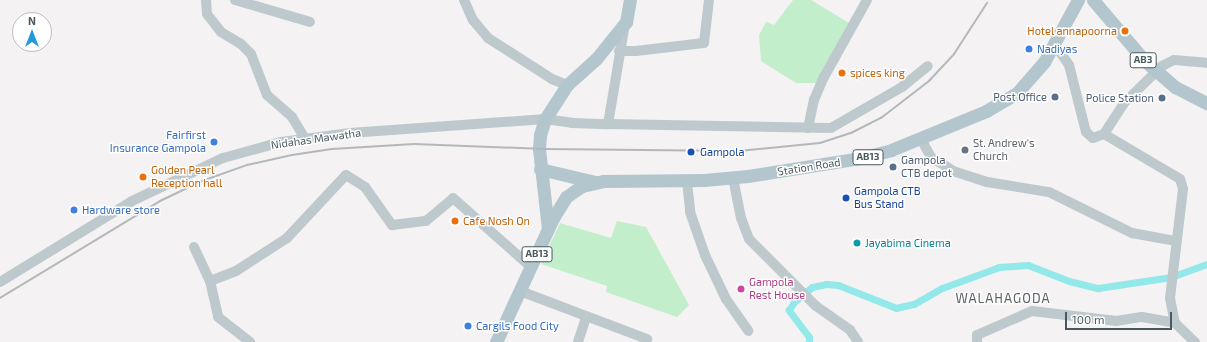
<!DOCTYPE html>
<html>
<head>
<meta charset="utf-8">
<style>
	body { margin:0 }
	#map { position:relative; width:1207px; height:342px; overflow:hidden; background:#f4f2f2; font-family:"Exo 2",sans-serif }
	div>[style] { position:absolute }
	.green>* { inset:0; background:#c3eecb }
	.canal>* { height:7px; margin:-3.5px; padding:0 3.5px; transform-origin:3.5px; border-radius:3.5px; background:#93e8e9 }
	.minor>* { height:10px; margin:-5px; padding:0 5px; transform-origin:5px; border-radius:5px; background:#bec9cd }
	.major>* { height:13px; margin:-6.5px; padding:0 6.5px; transform-origin:6.5px; border-radius:6.5px; background:#b3c6ce }
	.rail>* { height:2px; margin:-1px; padding:0 1px; transform-origin:1px; border-radius:1px; background:#b4b8bb }
	.dots>* { width:11px; height:11px; translate:-50% -50%; box-sizing:border-box; border:2px solid #fff; border-radius:50% }
	span { translate:-50% -50%; white-space:nowrap; text-align:center; line-height:1.15; -webkit-text-stroke:3px #fff; paint-order:stroke }
	.shield-label span { padding:1px 3px; background:#fff; border:1px solid; border-radius:3px; -webkit-text-stroke-width:0 }
	.shield-label { font-size:10px; color:#4a595e; font-weight:700 }
	.food-label { font-size:11px; color:#c56008 }
	.right { translate:-100% -50%; text-align:right }
	.left { translate:0 -50%; text-align:left }
	.shop-label { font-size:11px; color:#366cbe }
	.service-label { font-size:11px; color:#4e5e75 }
	.street-label { font-size:11px; color:#4a595e }
	.worship-label { font-size:11px; color:#5b616d }
	.transit-label { font-size:11px; color:#164399 }
	.culture-label { font-size:11px; color:#0d838f }
	.hotel-label { font-size:11px; color:#b23c85 }
	.quarter-label { font-size:13px; color:#5e6366; letter-spacing:1px }
	.north { position:absolute; left:12px; top:12px; width:40px; height:40px; box-sizing:border-box; background:#fff; border:1px solid #b7bdbf; border-radius:50%; rotate:0deg; font-size:11px; font-weight:700; line-height:16px; text-align:center; color:#4a595e }
	.north::after { content:''; display:block; margin:auto; width:14px; height:18px; background:#2399dd; clip-path:polygon(50% 0,100% 100%,50% 72%,0 100%) }
	.scale { position:absolute; left:1065px; top:312px; width:107px; height:18px; box-sizing:border-box; border:2px solid #4a595e; border-top:0; padding-left:5px; font-size:12px; line-height:14px; white-space:nowrap; color:#4a595e; -webkit-text-stroke:3px #fff; paint-order:stroke }
</style>
</head>
<body>
<div id="map">
	<div class="green">
		<i style="clip-path:polygon(793px 0,811px 0,849px 23px,819px 83px,796px 83px,761px 61px,759px 35px,766px 22px,774px 25px)"></i>
		<i style="clip-path:polygon(617px 221px,646px 227px,689px 305px,677px 317px,606px 292px,607px 286px,541px 264px,560px 223px,611px 238px)"></i>
	</div>
	<div class="canal">
		<i style="left:809px;top:342px;width:5px;rotate:-90deg"></i>
		<i style="left:809px;top:337px;width:34px;rotate:-127deg"></i>
		<i style="left:789px;top:310px;width:9px;rotate:-58deg"></i>
		<i style="left:794px;top:302px;width:23px;rotate:-40deg"></i>
		<i style="left:812px;top:287px;width:14px;rotate:-12deg"></i>
		<i style="left:826px;top:284px;width:12px;rotate:5deg"></i>
		<i style="left:838px;top:285px;width:62px;rotate:21.6deg"></i>
		<i style="left:896px;top:308px;width:18px;rotate:-13deg"></i>
		<i style="left:914px;top:304px;width:32px;rotate:-30deg"></i>
		<i style="left:942px;top:288px;width:61px;rotate:-20.2deg"></i>
		<i style="left:999px;top:267px;width:29px;rotate:-4deg"></i>
		<i style="left:1028px;top:265px;width:44px;rotate:21.3deg"></i>
		<i style="left:1069px;top:281px;width:30px;rotate:14deg"></i>
		<i style="left:1098px;top:288px;width:74px;rotate:-8.6deg"></i>
		<i style="left:1171px;top:277px;width:38px;rotate:-20deg"></i>
	</div>
	<div class="minor">
		<i style="left:206px;top:0;width:14px;rotate:86deg"></i>
		<i style="left:207px;top:14px;width:23px;rotate:52deg"></i>
		<i style="left:221px;top:32px;width:23px;rotate:31deg"></i>
		<i style="left:241px;top:44px;width:14px;rotate:45deg"></i>
		<i style="left:251px;top:54px;width:44px;rotate:68.7deg"></i>
		<i style="left:267px;top:95px;width:33px;rotate:41deg"></i>
		<i style="left:292px;top:117px;width:26px;rotate:59deg"></i>
		<i style="left:235px;top:0;width:78px;rotate:16.3deg"></i>
		<i style="left:464px;top:0;width:22px;rotate:66deg"></i>
		<i style="left:473px;top:20px;width:23px;rotate:50deg"></i>
		<i style="left:488px;top:38px;width:76px;rotate:32.6deg"></i>
		<i style="left:552px;top:79px;width:16px;rotate:22deg"></i>
		<i style="left:1055px;top:45px;width:24px;rotate:55deg"></i>
		<i style="left:1069px;top:65px;width:69px;rotate:75.8deg"></i>
		<i style="left:1086px;top:132px;width:9px;rotate:41deg"></i>
		<i style="left:1093px;top:138px;width:12px;rotate:-20deg"></i>
		<i style="left:1104px;top:134px;width:38px;rotate:-57deg"></i>
		<i style="left:1125px;top:102px;width:52px;rotate:-44.2deg"></i>
		<i style="left:1162px;top:66px;width:13px;rotate:-27deg"></i>
		<i style="left:1174px;top:60px;width:33px;rotate:5deg"></i>
		<i style="left:619px;top:51px;width:17px"></i>
		<i style="left:636px;top:51px;width:68px;rotate:-6.7deg"></i>
		<i style="left:704px;top:43px;width:43px;rotate:-83.4deg"></i>
		<i style="left:608px;top:124px;width:223px;rotate:1deg"></i>
		<i style="left:831px;top:128px;width:82px;rotate:-30deg"></i>
		<i style="left:902px;top:87px;width:33px;rotate:-39deg"></i>
		<i style="left:808px;top:128px;width:29px;rotate:-78deg"></i>
		<i style="left:814px;top:100px;width:25px;rotate:-67deg"></i>
		<i style="left:824px;top:77px;width:88px;rotate:-60.8deg"></i>
		<i style="left:1104px;top:134px;width:88px;rotate:30.6deg"></i>
		<i style="left:1180px;top:179px;width:10px;rotate:73deg"></i>
		<i style="left:1183px;top:189px;width:110px;rotate:96.8deg"></i>
		<i style="left:1170px;top:298px;width:25px;rotate:79deg"></i>
		<i style="left:1175px;top:323px;width:28px;rotate:44deg"></i>
		<i style="left:921px;top:139px;width:21px;rotate:61deg"></i>
		<i style="left:931px;top:157px;width:26px;rotate:32deg"></i>
		<i style="left:953px;top:171px;width:36px;rotate:18deg"></i>
		<i style="left:987px;top:182px;width:63px;rotate:9.2deg"></i>
		<i style="left:1049px;top:192px;width:93px;rotate:26.3deg"></i>
		<i style="left:1132px;top:233px;width:45px;rotate:10.3deg"></i>
		<i style="left:733px;top:178px;width:41px;rotate:78.7deg"></i>
		<i style="left:741px;top:218px;width:22px;rotate:69deg"></i>
		<i style="left:749px;top:239px;width:95px;rotate:45deg"></i>
		<i style="left:816px;top:306px;width:42px;rotate:35.2deg"></i>
		<i style="left:850px;top:330px;width:14px;rotate:56deg"></i>
		<i style="left:687px;top:181px;width:31px;rotate:84deg"></i>
		<i style="left:690px;top:212px;width:46px;rotate:70.8deg"></i>
		<i style="left:705px;top:255px;width:49px;rotate:64.5deg"></i>
		<i style="left:726px;top:299px;width:39px;rotate:55deg"></i>
		<i style="left:194px;top:247px;width:38px;rotate:65deg"></i>
		<i style="left:210px;top:281px;width:37px;rotate:77deg"></i>
		<i style="left:218px;top:317px;width:41px;rotate:38deg"></i>
		<i style="left:210px;top:281px;width:28px;rotate:-21deg"></i>
		<i style="left:236px;top:271px;width:61px;rotate:-32.9deg"></i>
		<i style="left:287px;top:238px;width:86px;rotate:-46.9deg"></i>
		<i style="left:346px;top:175px;width:22px;rotate:32deg"></i>
		<i style="left:365px;top:187px;width:47px;rotate:54.6deg"></i>
		<i style="left:392px;top:225px;width:34px;rotate:-7deg"></i>
		<i style="left:426px;top:221px;width:35px;rotate:-40deg"></i>
		<i style="left:453px;top:198px;width:104px;rotate:41.5deg"></i>
		<i style="left:0;top:282px;width:155px;rotate:-31.5deg"></i>
		<i style="left:132px;top:201px;width:101px;rotate:-25.3deg"></i>
		<i style="left:223px;top:158px;width:60px;rotate:-15.4deg"></i>
		<i style="left:281px;top:142px;width:70px;rotate:-7.4deg"></i>
		<i style="left:350px;top:133px;width:196px;rotate:-4.1deg"></i>
		<i style="left:545px;top:119px;width:27px;rotate:8deg"></i>
		<i style="left:572px;top:123px;width:36px;rotate:2deg"></i>
		<i style="left:608px;top:124px;width:101px;rotate:-80.4deg"></i>
		<i style="left:520px;top:291px;width:136px;rotate:20.7deg"></i>
		<i style="left:578px;top:342px;width:26px;rotate:-72deg"></i>
		<i style="left:977px;top:342px;width:7px;rotate:-90deg"></i>
		<i style="left:977px;top:335px;width:60px;rotate:-23.6deg"></i>
		<i style="left:1032px;top:311px;width:85px;rotate:6.8deg"></i>
		<i style="left:1116px;top:321px;width:26px;rotate:-9deg"></i>
		<i style="left:1142px;top:317px;width:34px;rotate:10deg"></i>
	</div>
	<div class="major">
		<i style="left:1093px;top:0;width:80px;rotate:49.6deg"></i>
		<i style="left:1145px;top:61px;width:40px;rotate:41deg"></i>
		<i style="left:1175px;top:87px;width:36px;rotate:27deg"></i>
		<i style="left:540px;top:169px;width:57px;rotate:13.3deg"></i>
		<i style="left:548px;top:229px;width:81px;rotate:-96.4deg"></i>
		<i style="left:539px;top:149px;width:14px;rotate:-86deg"></i>
		<i style="left:540px;top:135px;width:17px;rotate:-73deg"></i>
		<i style="left:545px;top:119px;width:40px;rotate:-57.1deg"></i>
		<i style="left:567px;top:85px;width:39px;rotate:-42deg"></i>
		<i style="left:596px;top:59px;width:48px;rotate:-51deg"></i>
		<i style="left:626px;top:22px;width:22px;rotate:-80deg"></i>
		<i style="left:496px;top:342px;width:136px;rotate:-65.3deg"></i>
		<i style="left:553px;top:218px;width:25px;rotate:-58deg"></i>
		<i style="left:566px;top:197px;width:19px;rotate:-35deg"></i>
		<i style="left:582px;top:186px;width:22px;rotate:-13deg"></i>
		<i style="left:603px;top:181px;width:101px;rotate:-0.6deg"></i>
		<i style="left:704px;top:180px;width:44px;rotate:-5.2deg"></i>
		<i style="left:748px;top:176px;width:113px;rotate:-9.1deg"></i>
		<i style="left:860px;top:158px;width:32px;rotate:-14deg"></i>
		<i style="left:891px;top:150px;width:103px;rotate:-22.3deg"></i>
		<i style="left:986px;top:111px;width:34px;rotate:-30deg"></i>
		<i style="left:1016px;top:94px;width:43px;rotate:-48.8deg"></i>
		<i style="left:1044px;top:62px;width:71px;rotate:-61.3deg"></i>
	</div>
	<div class="rail">
		<i style="left:0;top:298px;width:187px;rotate:-31.2deg"></i>
		<i style="left:160px;top:201px;width:47px;rotate:-25.5deg"></i>
		<i style="left:202px;top:181px;width:48px;rotate:-19.6deg"></i>
		<i style="left:247px;top:165px;width:46px;rotate:-12.5deg"></i>
		<i style="left:292px;top:155px;width:40px;rotate:-8.5deg"></i>
		<i style="left:332px;top:149px;width:82px;rotate:-3.5deg"></i>
		<i style="left:414px;top:144px;width:131px;rotate:2.2deg"></i>
		<i style="left:545px;top:149px;width:193px;rotate:0.6deg"></i>
		<i style="left:738px;top:151px;width:82px;rotate:-5.6deg"></i>
		<i style="left:820px;top:143px;width:33px;rotate:-18deg"></i>
		<i style="left:851px;top:133px;width:34px;rotate:-27deg"></i>
		<i style="left:881px;top:118px;width:61px;rotate:-37.6deg"></i>
		<i style="left:929px;top:81px;width:37px;rotate:-47deg"></i>
		<i style="left:954px;top:54px;width:61px;rotate:-57.1deg"></i>
	</div>
	<div class="dots">
		<i style="left:1125px;top:31px;background:#e8710a"></i>
		<i style="left:1029px;top:49px;background:#3f7fe0"></i>
		<i style="left:842px;top:73px;background:#e8710a"></i>
		<i style="left:1055px;top:97px;background:#5c6f8a"></i>
		<i style="left:1162px;top:98px;background:#5c6f8a"></i>
		<i style="left:214px;top:142px;background:#3f7fe0"></i>
		<i style="left:965px;top:150px;background:#6b7280"></i>
		<i style="left:691px;top:152px;background:#1a4fb4"></i>
		<i style="left:893px;top:167px;background:#5c6f8a"></i>
		<i style="left:143px;top:177px;background:#e8710a"></i>
		<i style="left:846px;top:198px;background:#1a4fb4"></i>
		<i style="left:74px;top:210px;background:#3f7fe0"></i>
		<i style="left:455px;top:221px;background:#e8710a"></i>
		<i style="left:857px;top:243px;background:#0f9aa8"></i>
		<i style="left:741px;top:289px;background:#d1479c"></i>
		<i style="left:468px;top:326px;background:#3f7fe0"></i>
	</div>
	<div class="shield-label">
		<span style="left:1143px;top:60px">AB3</span>
		<span style="left:868px;top:157px">AB13</span>
		<span style="left:537px;top:254px">AB13</span>
	</div>
	<div class="food-label">
		<span class="right" style="left:1117px;top:31px">Hotel annapoorna</span>
		<span class="left" style="left:850px;top:73px">spices king</span>
		<span class="left" style="left:151px;top:177px">Golden Pearl<br>Reception hall</span>
		<span class="left" style="left:463px;top:221px">Cafe Nosh On</span>
	</div>
	<div class="shop-label">
		<span class="left" style="left:1037px;top:49px">Nadiyas</span>
		<span class="right" style="left:206px;top:142px">Fairfirst<br>Insurance Gampola</span>
		<span class="left" style="left:82px;top:210px">Hardware store</span>
		<span class="left" style="left:476px;top:326px">Cargils Food City</span>
	</div>
	<div class="service-label">
		<span class="right" style="left:1047px;top:97px">Post Office</span>
		<span class="right" style="left:1154px;top:98px">Police Station</span>
		<span class="left" style="left:901px;top:167px">Gampola<br>CTB depot</span>
	</div>
	<div class="street-label">
		<span style="left:316px;top:139px;rotate:-8deg">Nidahas Mawatha</span>
		<span style="left:809px;top:167px;rotate:-9deg">Station Road</span>
	</div>
	<div class="worship-label">
		<span class="left" style="left:973px;top:150px">St. Andrew's<br>Church</span>
	</div>
	<div class="transit-label">
		<span class="left" style="left:700px;top:152px">Gampola</span>
		<span class="left" style="left:854px;top:198px">Gampola CTB<br>Bus Stand</span>
	</div>
	<div class="culture-label">
		<span class="left" style="left:865px;top:243px">Jayabima Cinema</span>
	</div>
	<div class="hotel-label">
		<span class="left" style="left:749px;top:289px">Gampola<br>Rest House</span>
	</div>
	<div class="quarter-label">
		<span style="left:1003px;top:298px">WALAHAGODA</span>
	</div>
	<div class="north">N</div>
	<div class="scale">100 m</div>
</div>
</body>
</html>
